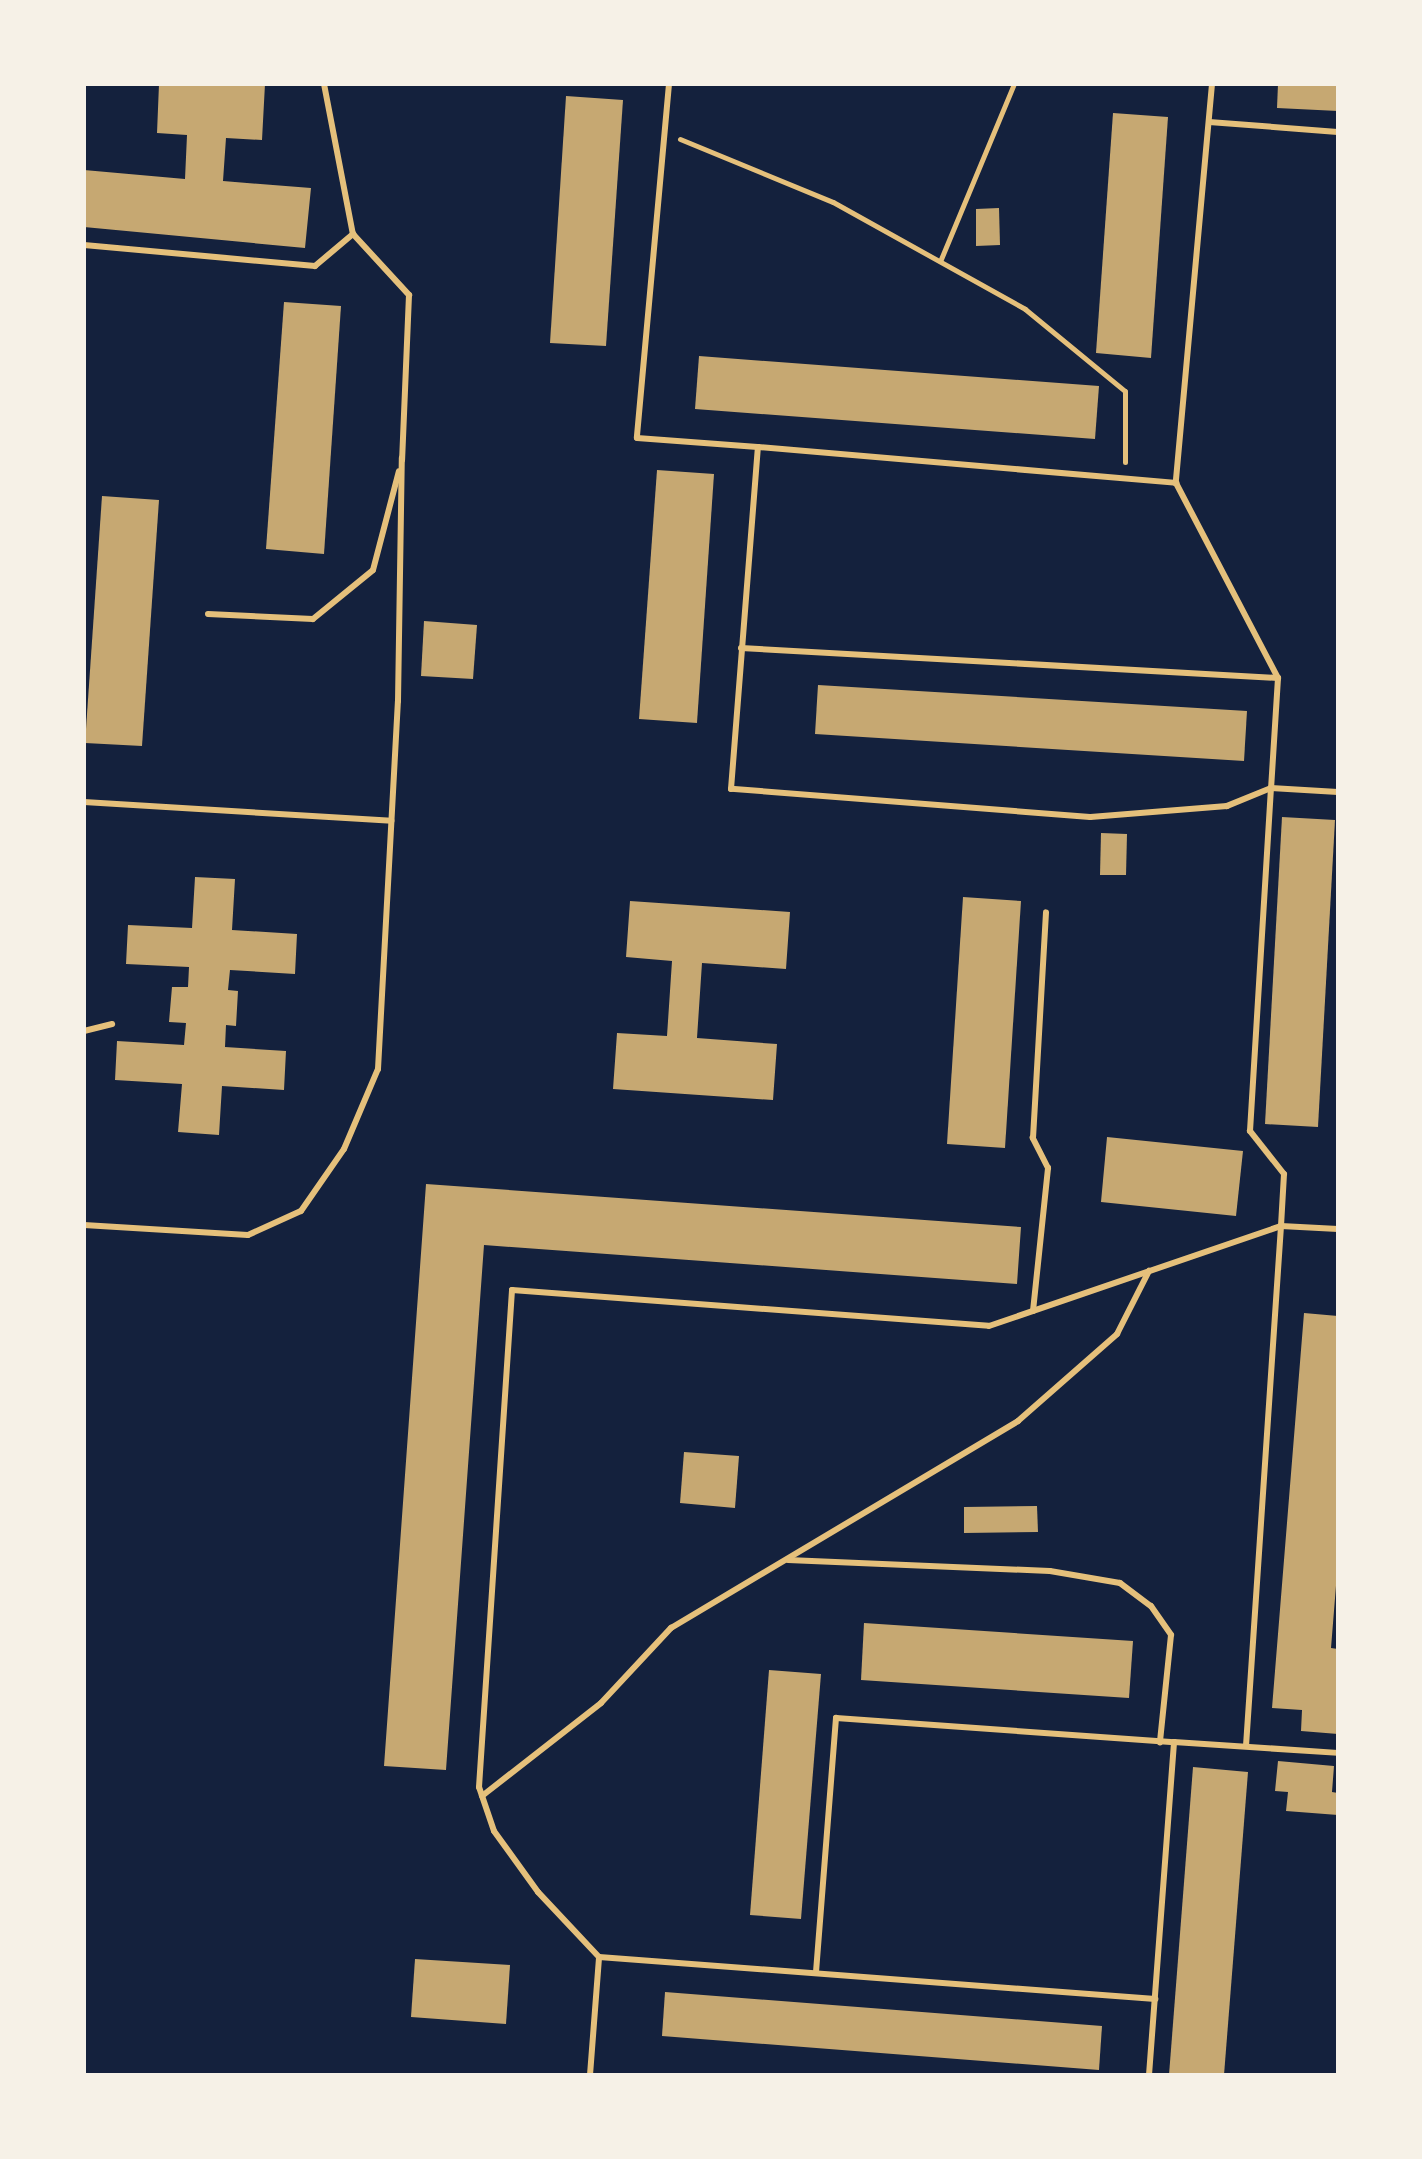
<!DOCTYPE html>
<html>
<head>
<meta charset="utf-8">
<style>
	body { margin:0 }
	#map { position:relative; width:1422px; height:2159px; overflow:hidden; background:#14213d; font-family:Ubuntu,sans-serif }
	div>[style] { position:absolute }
	.building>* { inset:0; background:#c6a872 }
	.path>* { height:5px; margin:-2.5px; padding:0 2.5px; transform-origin:2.5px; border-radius:2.5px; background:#e5c07b }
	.service>* { height:6px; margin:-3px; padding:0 3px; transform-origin:3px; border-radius:3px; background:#e5c07b }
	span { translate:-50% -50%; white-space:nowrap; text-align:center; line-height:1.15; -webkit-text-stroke:8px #f6f1e7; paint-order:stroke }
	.frame { position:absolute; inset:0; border:86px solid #f6f1e7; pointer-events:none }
</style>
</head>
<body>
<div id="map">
	<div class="building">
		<i style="clip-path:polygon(159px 84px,265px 84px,262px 140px,226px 138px,223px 181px,311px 188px,305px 248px,84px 227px,84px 170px,185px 179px,187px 135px,157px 133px)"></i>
		<i style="clip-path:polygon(1278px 84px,1338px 84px,1338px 111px,1277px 108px)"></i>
		<i style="clip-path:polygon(566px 96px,623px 100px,606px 346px,550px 343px)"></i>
		<i style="clip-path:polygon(1113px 113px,1168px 117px,1151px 358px,1096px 353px)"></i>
		<i style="clip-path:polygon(999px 208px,1000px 245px,976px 246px,976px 209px)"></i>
		<i style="clip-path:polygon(284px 302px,341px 306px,324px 554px,266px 549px)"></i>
		<i style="clip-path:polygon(699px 356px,1099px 386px,1095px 439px,695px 409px)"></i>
		<i style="clip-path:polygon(657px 470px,714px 474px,697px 723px,639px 719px)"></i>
		<i style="clip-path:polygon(102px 496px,159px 500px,142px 746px,85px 743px)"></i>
		<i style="clip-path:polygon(424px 621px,477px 625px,473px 679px,421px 676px)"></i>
		<i style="clip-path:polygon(818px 685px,1247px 711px,1244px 761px,815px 734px)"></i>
		<i style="clip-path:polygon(1282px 817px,1335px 820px,1318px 1127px,1265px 1124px)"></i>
		<i style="clip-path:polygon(1101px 833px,1127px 834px,1126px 875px,1100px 875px)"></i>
		<i style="clip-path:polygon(195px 877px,235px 879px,232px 930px,297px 934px,295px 974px,230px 970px,228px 990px,238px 991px,236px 1026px,226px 1025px,225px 1047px,286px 1051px,284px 1090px,222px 1086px,219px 1135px,178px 1132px,182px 1084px,115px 1080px,117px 1041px,184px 1045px,186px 1023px,169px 1022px,172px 987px,188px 987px,189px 967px,126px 964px,128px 925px,192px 928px)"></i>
		<i style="clip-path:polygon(963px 897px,1021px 901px,1005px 1148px,947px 1144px)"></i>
		<i style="clip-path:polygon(630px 901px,790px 912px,786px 969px,702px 963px,697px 1038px,777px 1044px,773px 1100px,613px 1089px,617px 1033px,667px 1036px,672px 961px,626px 957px)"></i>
		<i style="clip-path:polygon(1107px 1137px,1243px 1151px,1236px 1216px,1101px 1202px)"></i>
		<i style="clip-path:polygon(426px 1184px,1021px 1227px,1017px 1284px,484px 1245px,446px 1770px,384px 1766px)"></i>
		<i style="clip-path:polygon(1304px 1313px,1338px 1316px,1338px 1561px,1331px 1648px,1338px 1649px,1338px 1734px,1301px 1731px,1302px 1710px,1272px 1708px)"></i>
		<i style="clip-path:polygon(684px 1452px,739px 1456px,735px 1508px,680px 1503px)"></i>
		<i style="clip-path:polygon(1037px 1506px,1038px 1532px,964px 1533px,964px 1507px)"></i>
		<i style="clip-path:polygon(864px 1623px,1133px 1641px,1129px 1698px,861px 1680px)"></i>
		<i style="clip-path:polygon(769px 1670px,821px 1674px,801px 1919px,750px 1915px)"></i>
		<i style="clip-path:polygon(1278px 1761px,1334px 1766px,1332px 1792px,1338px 1793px,1338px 1815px,1286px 1811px,1288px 1792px,1275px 1791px)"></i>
		<i style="clip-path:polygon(1193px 1767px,1248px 1772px,1224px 2075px,1169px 2075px)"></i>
		<i style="clip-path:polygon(415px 1959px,510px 1965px,506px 2024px,411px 2017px)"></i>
		<i style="clip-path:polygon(665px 1992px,1102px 2026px,1099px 2070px,662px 2036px)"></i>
	</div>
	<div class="path">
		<i style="left:680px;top:139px;width:165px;rotate:22.4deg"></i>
		<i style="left:833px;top:202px;width:220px;rotate:29.1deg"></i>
		<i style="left:1025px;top:309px;width:129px;rotate:39.4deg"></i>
		<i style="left:1125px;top:391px;width:71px;rotate:90deg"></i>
		<i style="left:941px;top:259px;width:190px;rotate:-67.4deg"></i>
	</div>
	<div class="service">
		<i style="left:324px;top:84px;width:153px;rotate:79.1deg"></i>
		<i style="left:353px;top:234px;width:83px;rotate:47.4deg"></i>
		<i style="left:409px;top:295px;width:165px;rotate:92.4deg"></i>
		<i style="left:669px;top:84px;width:355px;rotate:95.2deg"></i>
		<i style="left:637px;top:438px;width:121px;rotate:4.3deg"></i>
		<i style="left:1212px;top:84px;width:401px;rotate:95.2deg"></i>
		<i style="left:1176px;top:483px;width:220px;rotate:62.4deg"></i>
		<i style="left:1278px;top:678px;width:110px;rotate:93.6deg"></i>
		<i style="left:1271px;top:788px;width:67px;rotate:3.4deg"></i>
		<i style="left:1209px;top:122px;width:129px;rotate:4.4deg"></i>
		<i style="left:84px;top:245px;width:232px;rotate:5.2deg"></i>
		<i style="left:315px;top:266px;width:50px;rotate:-40.1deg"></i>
		<i style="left:208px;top:614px;width:105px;rotate:2.7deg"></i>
		<i style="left:313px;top:619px;width:77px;rotate:-39.2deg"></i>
		<i style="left:373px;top:570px;width:102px;rotate:-75.3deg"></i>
		<i style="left:741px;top:648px;width:538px;rotate:3.2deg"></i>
		<i style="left:84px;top:802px;width:308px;rotate:3.5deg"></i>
		<i style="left:84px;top:1031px;width:29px;rotate:-14deg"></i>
		<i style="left:84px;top:1225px;width:164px;rotate:3.5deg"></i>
		<i style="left:248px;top:1235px;width:58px;rotate:-24.4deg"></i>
		<i style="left:301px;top:1211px;width:75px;rotate:-55.3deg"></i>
		<i style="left:344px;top:1149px;width:87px;rotate:-67deg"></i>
		<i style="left:378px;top:1069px;width:369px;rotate:-86.9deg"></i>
		<i style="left:398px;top:701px;width:243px;rotate:-89.1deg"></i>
		<i style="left:1033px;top:1311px;width:144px;rotate:-84deg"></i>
		<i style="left:1048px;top:1168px;width:34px;rotate:-117deg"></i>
		<i style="left:1033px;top:1138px;width:226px;rotate:-86.7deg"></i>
		<i style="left:788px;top:1560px;width:262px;rotate:2.4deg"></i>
		<i style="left:1050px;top:1571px;width:71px;rotate:9.7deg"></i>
		<i style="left:1120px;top:1583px;width:39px;rotate:37deg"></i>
		<i style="left:1151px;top:1606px;width:35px;rotate:55deg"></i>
		<i style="left:1171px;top:1635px;width:108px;rotate:95.9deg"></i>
		<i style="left:1246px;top:1746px;width:521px;rotate:-86.15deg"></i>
		<i style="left:1281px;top:1226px;width:57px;rotate:3deg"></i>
		<i style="left:482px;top:1796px;width:151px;rotate:-38deg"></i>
		<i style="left:601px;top:1703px;width:103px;rotate:-47deg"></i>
		<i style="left:671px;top:1628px;width:404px;rotate:-30.8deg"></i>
		<i style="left:1018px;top:1421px;width:132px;rotate:-41.3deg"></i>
		<i style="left:1117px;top:1334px;width:71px;rotate:-63.1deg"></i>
		<i style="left:599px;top:1957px;width:89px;rotate:-133.2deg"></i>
		<i style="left:538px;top:1892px;width:75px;rotate:-125.8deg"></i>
		<i style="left:494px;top:1831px;width:46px;rotate:-108.8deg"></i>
		<i style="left:479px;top:1787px;width:498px;rotate:-86.2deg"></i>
		<i style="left:512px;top:1290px;width:478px;rotate:4.3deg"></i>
		<i style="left:989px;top:1326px;width:309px;rotate:-18.9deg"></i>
		<i style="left:1281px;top:1226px;width:52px;rotate:-86.7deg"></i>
		<i style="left:1284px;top:1174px;width:55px;rotate:-128.3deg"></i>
		<i style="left:1250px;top:1131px;width:344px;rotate:-86.5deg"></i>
		<i style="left:1271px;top:788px;width:48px;rotate:157.8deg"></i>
		<i style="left:1227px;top:806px;width:137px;rotate:175.4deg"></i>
		<i style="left:1090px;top:817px;width:360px;rotate:-175.5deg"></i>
		<i style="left:731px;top:789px;width:343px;rotate:-85.5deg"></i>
		<i style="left:758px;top:447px;width:420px;rotate:4.9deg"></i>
		<i style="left:816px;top:1972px;width:255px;rotate:-85.5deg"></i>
		<i style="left:836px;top:1718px;width:339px;rotate:4.1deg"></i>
		<i style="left:590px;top:2075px;width:118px;rotate:-85.6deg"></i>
		<i style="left:599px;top:1957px;width:558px;rotate:4.32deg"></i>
		<i style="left:1149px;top:2075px;width:334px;rotate:-85.7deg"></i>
		<i style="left:1174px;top:1742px;width:164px;rotate:3.8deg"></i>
	</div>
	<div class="frame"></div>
</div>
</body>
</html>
